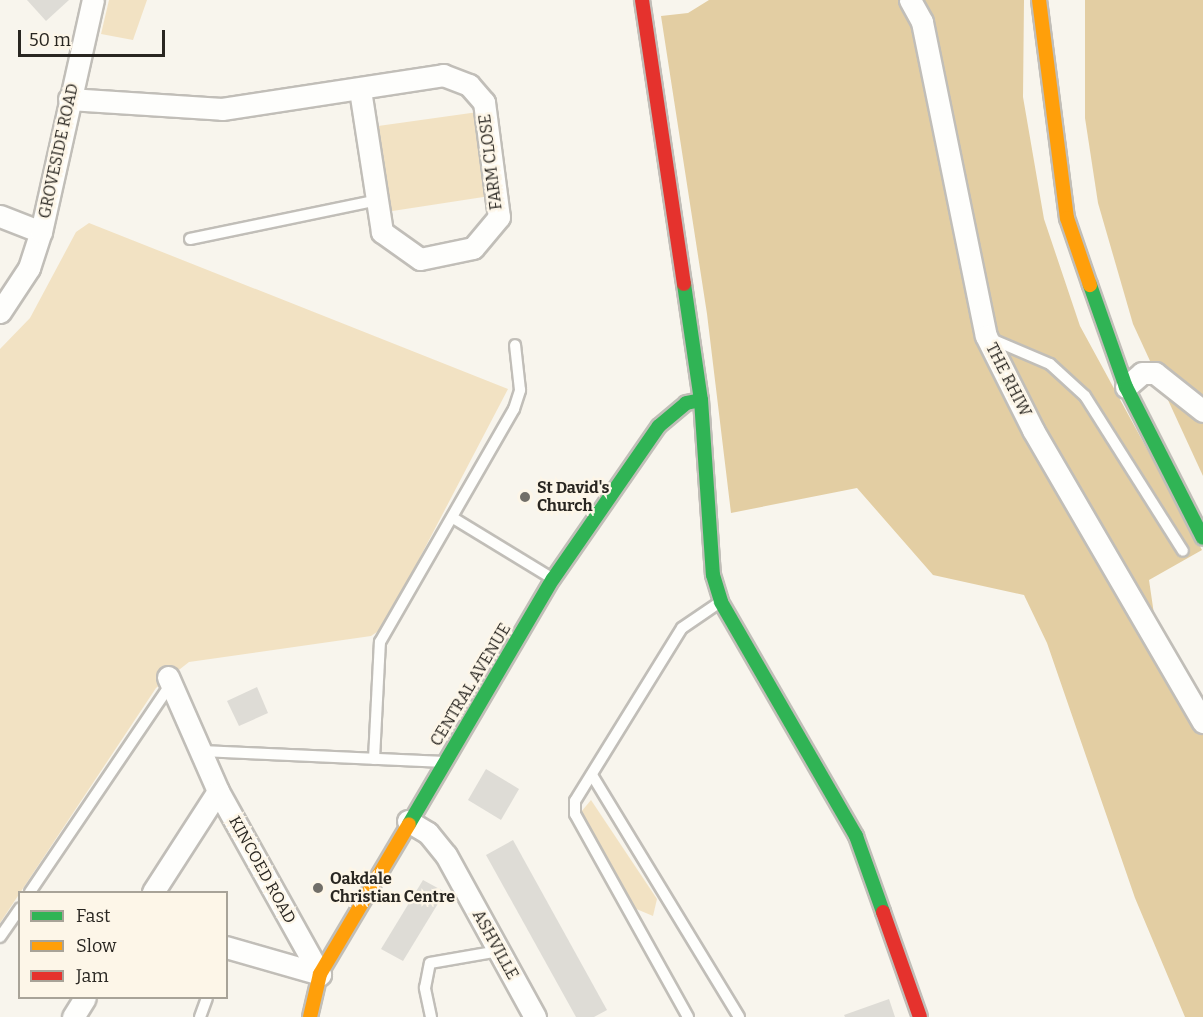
<!DOCTYPE html>
<html>
<head>
<meta charset="utf-8">
<style>
	body { margin:0 }
	#map { position:relative; width:1203px; height:1017px; overflow:hidden; background:#f8f5ed; font-family:Bitter,serif }
	div>[style] { position:absolute }
	.green>* { inset:0; background:#f2e2c3 }
	.forest>* { inset:0; background:#e3cea3 }
	.building>* { inset:0; background:#dedcd6 }
	.roads { filter:drop-shadow(2px 0 #c1beb8) drop-shadow(-2px 0 #c1beb8) drop-shadow(0 2px #c1beb8) drop-shadow(0 -2px #c1beb8) }
	.lane>* { height:10px; margin:-5px; padding:0 5px; transform-origin:5px; border-radius:5px; background:#fefefc }
	.street>* { height:21px; margin:-10.5px; padding:0 10.5px; transform-origin:10.5px; border-radius:10.5px; background:#fefefc }
	.fast>* { height:14px; margin:-7px; padding:0 7px; transform-origin:7px; border-radius:7px; background:#30b455 }
	.slow>* { height:14px; margin:-7px; padding:0 7px; transform-origin:7px; border-radius:7px; background:#ff9f0a }
	.jam>* { height:14px; margin:-7px; padding:0 7px; transform-origin:7px; border-radius:7px; background:#e5322d }
	.dots>* { width:16px; height:16px; translate:-50% -50%; box-sizing:border-box; border:3px solid #fdf6e8; border-radius:50% }
	span { translate:-50% -50%; white-space:nowrap; text-align:center; line-height:1.15; -webkit-text-stroke:4.5px #fdf6e8; paint-order:stroke }
	.street-label { font-size:16px; color:#292621 }
	.poi-label { font-size:16px; color:#292621; font-weight:700 }
	.left { translate:0 -50%; text-align:left }
	.legend { position:absolute; left:18px; top:891px; width:210px; height:108px; box-sizing:border-box; background:#fdf6e8; border:2px solid #a8a398; margin:0; padding:8px 10px; list-style:none; font-size:18px; color:#292621 }
	.legend li { display:flex; align-items:center; gap:12px; height:30px }
	.legend b { width:30px; border:2px solid #a8a398 }
	.scale { position:absolute; left:18px; top:30px; width:147px; height:27px; box-sizing:border-box; border:3px solid #292621; border-top:0; padding-left:8px; font-size:18px; line-height:21px; white-space:nowrap; color:#292621; -webkit-text-stroke:4px #fdf6e8; paint-order:stroke }
</style>
</head>
<body>
<div id="map">
	<div class="green">
		<i style="clip-path:polygon(109px 0,147px 0,133px 40px,101px 34px)"></i>
		<i style="clip-path:polygon(478px 112px,490px 196px,386px 212px,371px 127px)"></i>
		<i style="clip-path:polygon(89px 223px,508px 389px,383px 628px,371px 636px,189px 662px,156px 688px,0 923px,0 349px,30px 318px,76px 232px)"></i>
		<i style="clip-path:polygon(591px 800px,657px 899px,653px 916px,634px 908px,581px 812px)"></i>
	</div>
	<div class="forest">
		<i style="clip-path:polygon(709px 0,1024px 0,1023px 97px,1044px 219px,1080px 326px,1202px 550px,1149px 580px,1155px 621px,1203px 702px,1203px 1017px,1185px 1017px,1135px 898px,1047px 643px,1024px 595px,933px 575px,857px 488px,731px 513px,707px 314px,661px 16px,688px 13px)"></i>
		<i style="clip-path:polygon(1085px 0,1203px 0,1203px 476px,1133px 324px,1098px 203px,1085px 118px)"></i>
	</div>
	<div class="building">
		<i style="clip-path:polygon(27px 0,69px 0,46px 21px)"></i>
		<i style="clip-path:polygon(257px 687px,268px 713px,239px 726px,227px 701px)"></i>
		<i style="clip-path:polygon(486px 769px,519px 789px,501px 820px,468px 800px)"></i>
		<i style="clip-path:polygon(513px 840px,607px 1010px,594px 1017px,576px 1017px,486px 855px)"></i>
		<i style="clip-path:polygon(423px 880px,445px 892px,403px 961px,381px 949px)"></i>
		<i style="clip-path:polygon(889px 999px,895px 1017px,845px 1017px,844px 1015px)"></i>
	</div>
	<div class="roads">
		<div class="lane">
			<i style="left:190px;top:239px;width:188px;rotate:-11.7deg"></i>
			<i style="left:989px;top:338px;width:66px;rotate:23.1deg"></i>
			<i style="left:1050px;top:364px;width:47px;rotate:42.4deg"></i>
			<i style="left:1085px;top:396px;width:183px;rotate:57.7deg"></i>
			<i style="left:455px;top:519px;width:111px;rotate:31.4deg"></i>
			<i style="left:201px;top:751px;width:239px;rotate:2.6deg"></i>
			<i style="left:374px;top:759px;width:117px;rotate:-87.1deg"></i>
			<i style="left:380px;top:642px;width:269px;rotate:-60.1deg"></i>
			<i style="left:514px;top:409px;width:20px;rotate:-72deg"></i>
			<i style="left:520px;top:390px;width:45px;rotate:-96.3deg"></i>
			<i style="left:592px;top:775px;width:283px;rotate:58.7deg"></i>
			<i style="left:30px;top:892px;width:251px;rotate:-55.9deg"></i>
			<i style="left:0;top:937px;width:35px;rotate:-55deg"></i>
			<i style="left:200px;top:1017px;width:20px;rotate:-70deg"></i>
			<i style="left:431px;top:1017px;width:30px;rotate:-102deg"></i>
			<i style="left:425px;top:988px;width:25px;rotate:-79deg"></i>
			<i style="left:430px;top:963px;width:70px;rotate:-9.9deg"></i>
			<i style="left:688px;top:1017px;width:232px;rotate:-119.1deg"></i>
			<i style="left:575px;top:814px;width:13px;rotate:-90deg"></i>
			<i style="left:575px;top:801px;width:203px;rotate:-58.3deg"></i>
			<i style="left:682px;top:628px;width:46px;rotate:-34.4deg"></i>
		</div>
		<div class="street">
			<i style="left:910px;top:0;width:25px;rotate:61deg"></i>
			<i style="left:922px;top:22px;width:320px;rotate:78.5deg"></i>
			<i style="left:986px;top:336px;width:105px;rotate:63.4deg"></i>
			<i style="left:1033px;top:430px;width:338px;rotate:59.8deg"></i>
			<i style="left:69px;top:99px;width:153px;rotate:3.7deg"></i>
			<i style="left:222px;top:109px;width:224px;rotate:-8.7deg"></i>
			<i style="left:443px;top:75px;width:28px;rotate:21deg"></i>
			<i style="left:469px;top:85px;width:23px;rotate:49deg"></i>
			<i style="left:484px;top:102px;width:116px;rotate:82.6deg"></i>
			<i style="left:499px;top:217px;width:40px;rotate:130deg"></i>
			<i style="left:473px;top:248px;width:54px;rotate:168.3deg"></i>
			<i style="left:420px;top:259px;width:47px;rotate:-144.6deg"></i>
			<i style="left:382px;top:232px;width:144px;rotate:-98.8deg"></i>
			<i style="left:0;top:216px;width:44px;rotate:21.3deg"></i>
			<i style="left:0;top:312px;width:53px;rotate:-56.6deg"></i>
			<i style="left:29px;top:268px;width:38px;rotate:-72deg"></i>
			<i style="left:41px;top:232px;width:238px;rotate:-77.4deg"></i>
			<i style="left:1126px;top:387px;width:21px;rotate:-41deg"></i>
			<i style="left:1142px;top:373px;width:13px"></i>
			<i style="left:1155px;top:373px;width:61px;rotate:38.4deg"></i>
			<i style="left:168px;top:677px;width:124px;rotate:66.3deg"></i>
			<i style="left:218px;top:791px;width:210px;rotate:60.9deg"></i>
			<i style="left:320px;top:974px;width:98px;rotate:-164deg"></i>
			<i style="left:408px;top:821px;width:23px;rotate:31deg"></i>
			<i style="left:428px;top:833px;width:28px;rotate:51deg"></i>
			<i style="left:446px;top:855px;width:185px;rotate:61.2deg"></i>
			<i style="left:153px;top:892px;width:120px;rotate:-57.2deg"></i>
			<i style="left:73px;top:1017px;width:22px;rotate:-58deg"></i>
		</div>
		<div class="fast">
			<i style="left:684px;top:284px;width:117px;rotate:81.7deg"></i>
			<i style="left:701px;top:400px;width:175px;rotate:86.1deg"></i>
			<i style="left:713px;top:575px;width:28px;rotate:73deg"></i>
			<i style="left:721px;top:602px;width:270px;rotate:60deg"></i>
			<i style="left:856px;top:836px;width:81px;rotate:70.4deg"></i>
			<i style="left:1090px;top:285px;width:108px;rotate:70.6deg"></i>
			<i style="left:1126px;top:387px;width:169px;rotate:63deg"></i>
			<i style="left:409px;top:824px;width:284px;rotate:-59.6deg"></i>
			<i style="left:553px;top:579px;width:186px;rotate:-55.3deg"></i>
			<i style="left:659px;top:426px;width:35px;rotate:-40deg"></i>
			<i style="left:686px;top:403px;width:15px;rotate:-11deg"></i>
		</div>
		<div class="slow">
			<i style="left:1039px;top:0;width:220px;rotate:82.7deg"></i>
			<i style="left:1067px;top:218px;width:71px;rotate:71.1deg"></i>
			<i style="left:310px;top:1017px;width:44px;rotate:-76.9deg"></i>
			<i style="left:320px;top:974px;width:174px;rotate:-59.3deg"></i>
		</div>
		<div class="jam">
			<i style="left:642px;top:0;width:287px;rotate:81.6deg"></i>
			<i style="left:883px;top:912px;width:111px;rotate:70.6deg"></i>
		</div>
	</div>
	<div class="dots">
		<i style="left:525px;top:497px;background:#716e68"></i>
		<i style="left:318px;top:888px;background:#716e68"></i>
	</div>
	<div class="street-label">
		<span style="left:59px;top:151px;rotate:-78deg">GROVESIDE ROAD</span>
		<span style="left:491px;top:162px;rotate:-97deg">FARM CLOSE</span>
		<span style="left:1008px;top:380px;rotate:63deg">THE RHIW</span>
		<span style="left:471px;top:685px;rotate:-59deg">CENTRAL AVENUE</span>
		<span style="left:262px;top:870px;rotate:61deg">KINCOED ROAD</span>
		<span style="left:495px;top:945px;rotate:61deg">ASHVILLE</span>
	</div>
	<div class="poi-label">
		<span class="left" style="left:537px;top:497px">St David's<br>Church</span>
		<span class="left" style="left:330px;top:888px">Oakdale<br>Christian Centre</span>
	</div>
	<ul class="legend">
	<li><b style="height:8px;background:#30b455"></b>Fast</li>
	<li><b style="height:8px;background:#ff9f0a"></b>Slow</li>
	<li><b style="height:8px;background:#e5322d"></b>Jam</li>
	</ul>
	<div class="scale">50 m</div>
</div>
</body>
</html>
